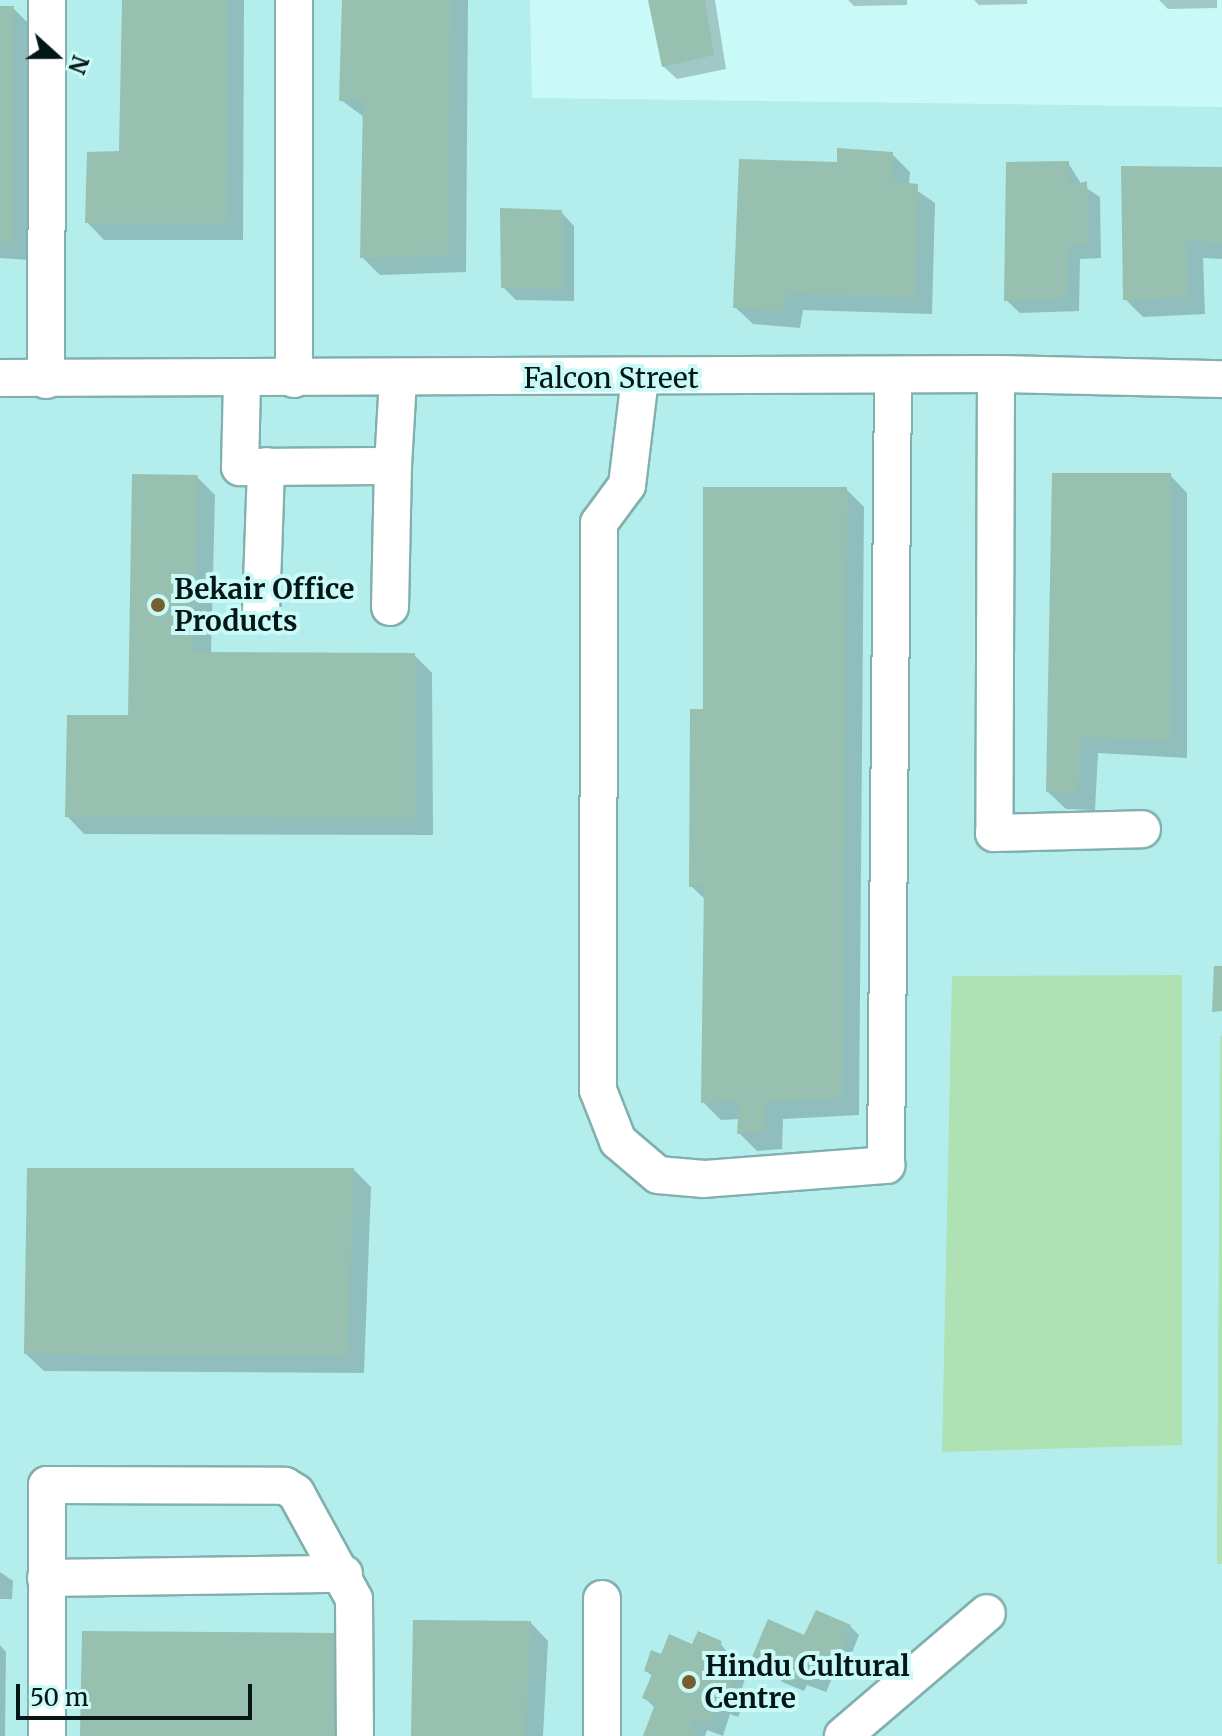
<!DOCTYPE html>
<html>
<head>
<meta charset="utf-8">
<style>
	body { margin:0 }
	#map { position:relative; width:1222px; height:1736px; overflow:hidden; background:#c9faf8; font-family:Merriweather,serif }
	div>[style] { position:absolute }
	.built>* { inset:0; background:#b3eeec }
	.green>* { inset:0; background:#aee1b4 }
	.shadow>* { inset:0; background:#0003 }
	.building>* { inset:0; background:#97c0b1 }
	.roads { filter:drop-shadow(2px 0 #81b0af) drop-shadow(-2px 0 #81b0af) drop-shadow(0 2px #81b0af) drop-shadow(0 -2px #81b0af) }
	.minor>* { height:36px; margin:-18px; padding:0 18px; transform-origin:18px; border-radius:18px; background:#fff }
	.dots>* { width:22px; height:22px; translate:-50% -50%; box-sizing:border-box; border:4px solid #c9faf8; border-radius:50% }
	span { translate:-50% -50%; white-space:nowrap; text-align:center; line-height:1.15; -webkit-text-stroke:8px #c9faf8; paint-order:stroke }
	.street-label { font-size:28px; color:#041616 }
	.poi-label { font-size:28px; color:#041616; font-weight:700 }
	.left { translate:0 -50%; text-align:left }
	.north { position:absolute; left:16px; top:16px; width:80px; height:80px; -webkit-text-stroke:6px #c9faf8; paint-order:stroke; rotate:111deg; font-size:22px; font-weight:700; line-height:32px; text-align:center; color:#041616 }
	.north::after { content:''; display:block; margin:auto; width:28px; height:36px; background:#041616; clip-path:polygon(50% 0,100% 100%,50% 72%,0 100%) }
	.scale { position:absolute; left:16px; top:1684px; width:236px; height:36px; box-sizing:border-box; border:4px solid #041616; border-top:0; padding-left:10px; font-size:24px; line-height:28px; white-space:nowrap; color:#041616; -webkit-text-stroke:6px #c9faf8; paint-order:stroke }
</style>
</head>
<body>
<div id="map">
	<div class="built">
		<i style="clip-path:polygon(0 0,530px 0,532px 98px,1222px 107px,1222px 1736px,0 1736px)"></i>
	</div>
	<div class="green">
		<i style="clip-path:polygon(1182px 975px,1182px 1445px,942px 1452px,952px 976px)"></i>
		<i style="clip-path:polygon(1222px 1036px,1222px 1564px,1217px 1564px,1220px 1037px)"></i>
	</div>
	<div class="shadow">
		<i style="clip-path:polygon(124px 0,244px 0,243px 240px,104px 240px,87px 222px,121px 153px)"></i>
		<i style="clip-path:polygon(344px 0,468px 0,466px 272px,380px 275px,362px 257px,364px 117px,341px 100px)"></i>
		<i style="clip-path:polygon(650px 0,715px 0,726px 69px,677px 79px,663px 66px)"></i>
		<i style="clip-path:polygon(848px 0,907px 0,907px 5px,854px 6px)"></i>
		<i style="clip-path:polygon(974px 0,1027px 0,1027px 4px,979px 5px)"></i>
		<i style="clip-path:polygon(1159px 0,1217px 0,1217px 8px,1168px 9px)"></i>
		<i style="clip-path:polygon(0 8px,13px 8px,31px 26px,30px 260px,0 258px)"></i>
		<i style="clip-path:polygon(892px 154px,910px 172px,909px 185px,935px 203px,932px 314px,803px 310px,800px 328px,753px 324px,735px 307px,839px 164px)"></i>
		<i style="clip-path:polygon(1068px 163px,1082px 185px,1100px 197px,1101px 258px,1080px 259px,1079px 311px,1020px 313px,1006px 300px)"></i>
		<i style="clip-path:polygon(1222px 169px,1222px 259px,1203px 258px,1205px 314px,1143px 317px,1125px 299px)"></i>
		<i style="clip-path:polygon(561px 212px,574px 226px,574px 301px,516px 300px,503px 287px)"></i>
		<i style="clip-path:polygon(1170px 475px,1187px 493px,1187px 758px,1098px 753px,1095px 810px,1066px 809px,1048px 792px)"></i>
		<i style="clip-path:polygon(197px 477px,215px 495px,211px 654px,414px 655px,432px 673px,433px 835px,84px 834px,67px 816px,130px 717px)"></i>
		<i style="clip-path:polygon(846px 489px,864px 507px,859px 1115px,783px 1119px,782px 1149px,757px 1151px,739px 1133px,740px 1119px,721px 1120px,703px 1102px,706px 900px,691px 886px,705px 711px)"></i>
		<i style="clip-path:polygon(354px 1170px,371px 1187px,364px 1373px,44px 1371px,26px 1354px)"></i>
		<i style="clip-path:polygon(0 1572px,13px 1581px,12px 1599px,0 1599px)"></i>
		<i style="clip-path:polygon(531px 1623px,548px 1641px,543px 1736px,413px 1736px)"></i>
		<i style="clip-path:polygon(850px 1626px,859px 1635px,844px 1673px,836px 1670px,826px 1692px,807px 1685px,804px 1691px,782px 1682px,775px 1670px,754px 1656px)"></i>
		<i style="clip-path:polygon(720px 1643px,746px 1676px,740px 1694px,746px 1700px,738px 1717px,730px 1714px,723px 1736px,707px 1730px,705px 1736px,645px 1736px,655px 1708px,645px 1698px,653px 1677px,646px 1670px,663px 1657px)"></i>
		<i style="clip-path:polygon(0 1645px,6px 1652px,5px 1736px,0 1736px)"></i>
	</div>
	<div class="building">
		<i style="clip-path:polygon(122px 0,227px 0,226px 223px,85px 223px,87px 152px,119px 151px)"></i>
		<i style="clip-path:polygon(342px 0,450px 0,449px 255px,360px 258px,363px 100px,339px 101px)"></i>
		<i style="clip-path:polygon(648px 0,705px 0,714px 55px,662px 67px)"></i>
		<i style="clip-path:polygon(0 6px,14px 6px,13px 243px,0 242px)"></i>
		<i style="clip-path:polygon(837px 148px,893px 152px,892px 181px,918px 184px,915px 297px,786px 293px,783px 311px,733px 308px,739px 159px,837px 162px)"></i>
		<i style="clip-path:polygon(1069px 161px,1070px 186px,1087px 181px,1088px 245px,1068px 246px,1066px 298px,1004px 301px,1006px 162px)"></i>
		<i style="clip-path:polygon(1121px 166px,1222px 167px,1222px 243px,1186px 241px,1188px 297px,1123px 300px)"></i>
		<i style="clip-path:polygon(500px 208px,562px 210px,562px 289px,501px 288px)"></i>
		<i style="clip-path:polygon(1052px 473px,1171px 473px,1170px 741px,1081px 737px,1078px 793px,1046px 792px)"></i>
		<i style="clip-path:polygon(132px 474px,198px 475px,193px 652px,415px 653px,416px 818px,65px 817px,67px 715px,128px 715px)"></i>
		<i style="clip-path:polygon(703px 487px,847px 487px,842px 1098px,766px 1102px,765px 1132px,737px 1134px,739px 1101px,701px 1103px,704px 885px,689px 887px,690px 709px,703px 709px)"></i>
		<i style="clip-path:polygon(1214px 966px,1222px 966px,1222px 1011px,1212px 1012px)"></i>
		<i style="clip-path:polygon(27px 1168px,354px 1168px,347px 1356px,24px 1354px)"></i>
		<i style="clip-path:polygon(816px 1610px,851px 1625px,835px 1666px,827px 1662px,817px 1684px,798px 1677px,795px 1684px,771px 1674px,775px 1666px,752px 1657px,768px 1619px,804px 1635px)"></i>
		<i style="clip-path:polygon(413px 1620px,531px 1621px,525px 1736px,411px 1736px)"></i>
		<i style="clip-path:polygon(82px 1631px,341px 1633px,339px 1736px,80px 1736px)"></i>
		<i style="clip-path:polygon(698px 1631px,722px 1641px,717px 1654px,734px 1661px,727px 1680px,733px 1684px,725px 1704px,716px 1702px,710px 1724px,693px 1717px,689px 1728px,697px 1731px,695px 1736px,643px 1736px,655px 1704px,642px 1698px,652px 1674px,644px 1671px,651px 1650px,661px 1654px,669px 1634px,692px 1644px)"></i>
	</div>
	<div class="roads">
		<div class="minor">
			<i style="left:996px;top:374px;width:459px;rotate:90.2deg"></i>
			<i style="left:994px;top:833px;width:148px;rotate:-1.5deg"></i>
			<i style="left:0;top:378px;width:996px;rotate:-0.23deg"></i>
			<i style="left:996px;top:374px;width:226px;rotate:1.3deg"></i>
			<i style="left:640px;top:378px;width:108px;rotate:96.9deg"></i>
			<i style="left:627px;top:485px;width:47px;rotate:126.4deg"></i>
			<i style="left:599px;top:523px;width:567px;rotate:90.1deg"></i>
			<i style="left:598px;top:1090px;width:55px;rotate:68.6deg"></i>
			<i style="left:618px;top:1141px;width:52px;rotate:40.4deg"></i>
			<i style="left:658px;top:1175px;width:46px;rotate:5deg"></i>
			<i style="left:704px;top:1179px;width:183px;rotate:-4.4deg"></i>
			<i style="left:886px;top:1165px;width:790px;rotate:-89.49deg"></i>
			<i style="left:294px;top:379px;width:379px;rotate:-90deg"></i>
			<i style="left:46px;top:380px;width:380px;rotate:-89.8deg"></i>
			<i style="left:242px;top:381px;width:86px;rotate:91.3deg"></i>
			<i style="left:240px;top:467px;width:153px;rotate:-0.4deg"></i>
			<i style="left:393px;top:466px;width:87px;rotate:-86.7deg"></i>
			<i style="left:390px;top:607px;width:141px;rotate:-88.8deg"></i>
			<i style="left:261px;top:612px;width:146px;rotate:-88deg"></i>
			<i style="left:46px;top:1578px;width:298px;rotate:-0.8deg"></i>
			<i style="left:47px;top:1736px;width:251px;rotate:-90deg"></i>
			<i style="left:47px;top:1485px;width:238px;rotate:0.2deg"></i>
			<i style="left:285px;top:1486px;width:13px;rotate:32deg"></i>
			<i style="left:296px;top:1493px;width:121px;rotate:61.3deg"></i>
			<i style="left:354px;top:1599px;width:137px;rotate:89.6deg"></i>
			<i style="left:602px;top:1736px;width:137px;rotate:-90deg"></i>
			<i style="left:843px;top:1736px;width:189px;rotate:-40.5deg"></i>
		</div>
	</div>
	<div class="dots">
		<i style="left:158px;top:605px;background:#785d2f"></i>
		<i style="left:689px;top:1682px;background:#785d2f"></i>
	</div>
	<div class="street-label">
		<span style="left:611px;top:378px">Falcon Street</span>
	</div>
	<div class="poi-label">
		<span class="left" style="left:174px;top:605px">Bekair Office<br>Products</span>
		<span class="left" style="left:705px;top:1682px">Hindu Cultural<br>Centre</span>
	</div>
	<div class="north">N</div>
	<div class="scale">50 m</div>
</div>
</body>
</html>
